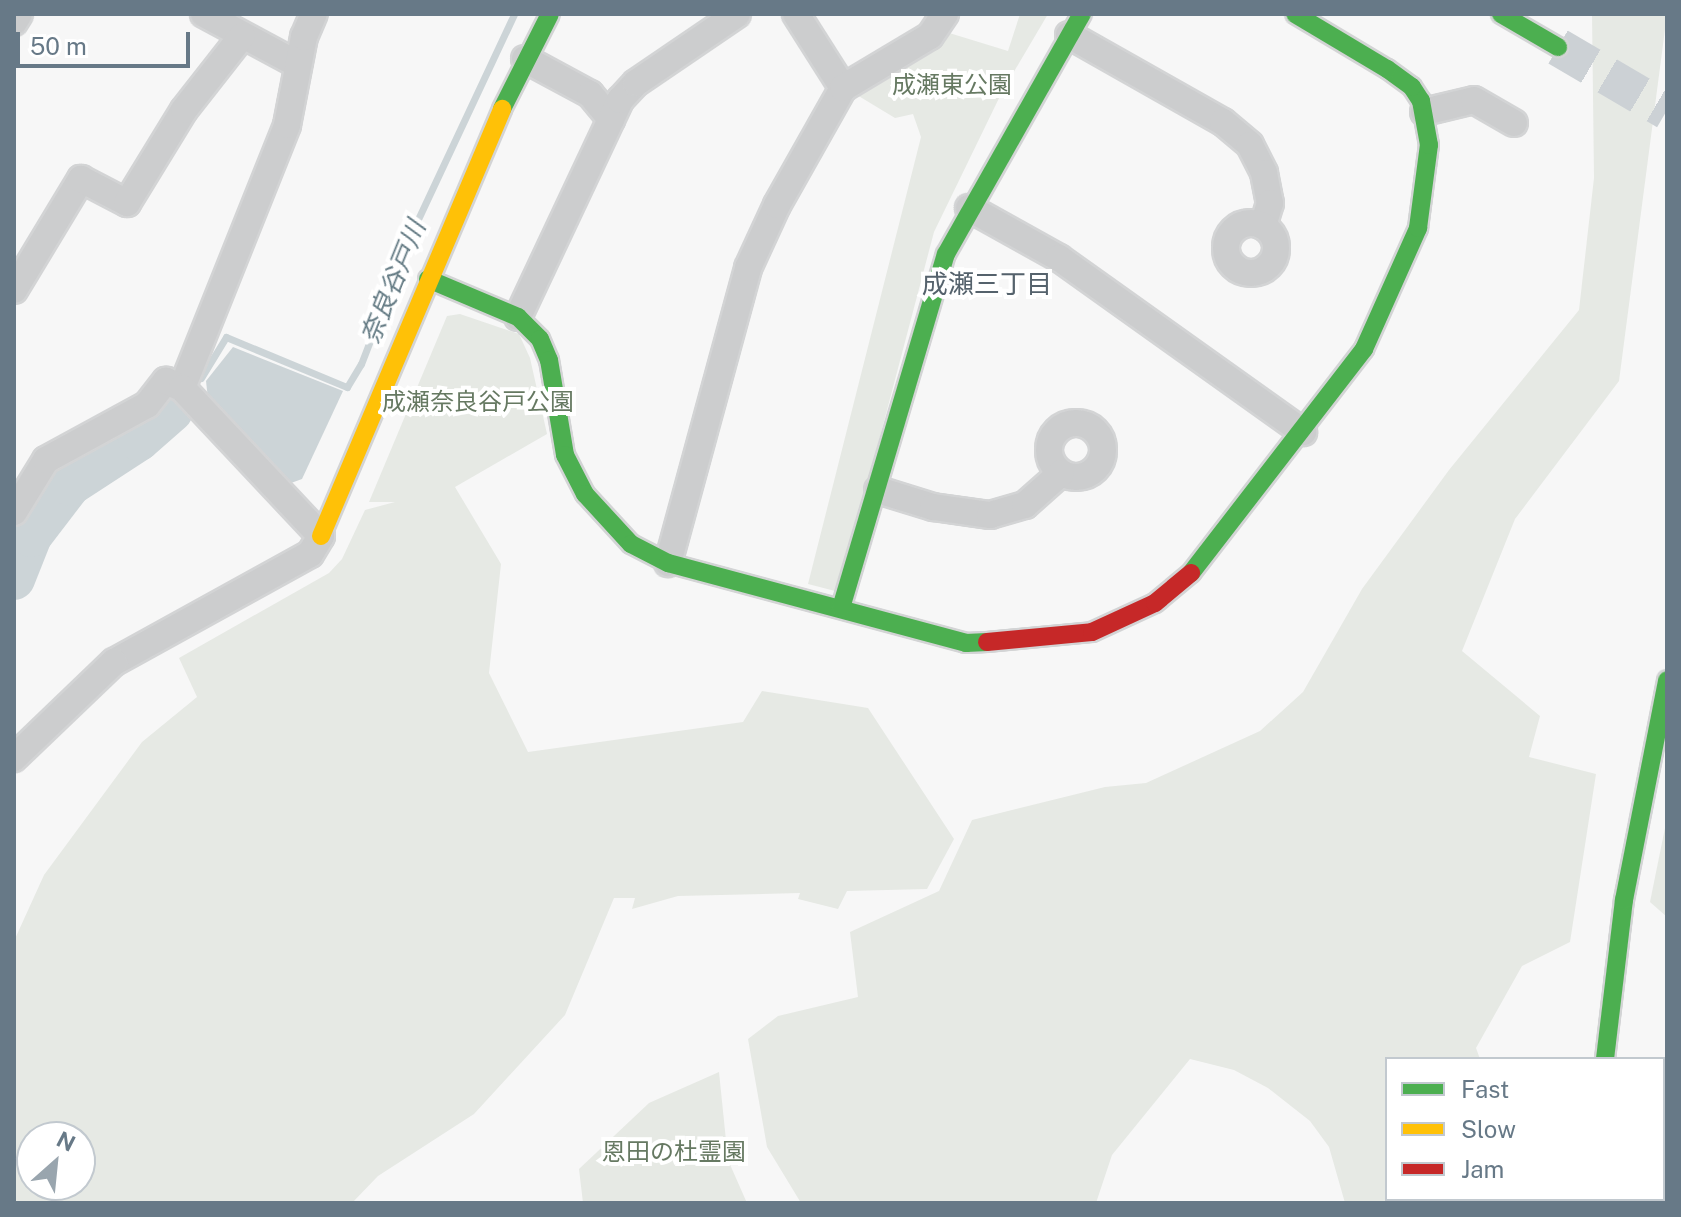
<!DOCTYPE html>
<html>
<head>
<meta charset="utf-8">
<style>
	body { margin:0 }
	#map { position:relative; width:1681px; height:1217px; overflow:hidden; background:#f7f7f7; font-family:"Public Sans","Noto Sans JP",sans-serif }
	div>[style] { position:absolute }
	.green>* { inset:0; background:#e6e9e4 }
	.water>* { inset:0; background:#ccd4d7 }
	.stream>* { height:7px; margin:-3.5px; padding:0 3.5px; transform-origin:3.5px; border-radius:3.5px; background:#ccd4d7 }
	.river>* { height:42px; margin:-21px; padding:0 21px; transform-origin:21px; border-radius:21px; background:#ccd4d7 }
	.secondary-tunnel>* { height:38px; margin-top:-19px; transform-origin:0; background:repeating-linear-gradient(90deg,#ccd1d5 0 38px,transparent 0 57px) }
	.roads { filter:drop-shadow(2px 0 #d3d4d5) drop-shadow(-2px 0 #d3d4d5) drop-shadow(0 2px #d3d4d5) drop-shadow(0 -2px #d3d4d5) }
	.street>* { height:26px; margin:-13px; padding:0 13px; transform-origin:13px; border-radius:13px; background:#cccdce }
	.street>.ring { margin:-13px; padding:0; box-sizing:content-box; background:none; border:26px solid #cccdce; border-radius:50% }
	.fast>* { height:18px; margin:-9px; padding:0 9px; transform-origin:9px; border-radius:9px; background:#4caf50 }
	.slow>* { height:18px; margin:-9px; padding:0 9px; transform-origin:9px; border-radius:9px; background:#ffc107 }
	.jam>* { height:18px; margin:-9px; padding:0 9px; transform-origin:9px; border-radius:9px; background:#c62828 }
	span { translate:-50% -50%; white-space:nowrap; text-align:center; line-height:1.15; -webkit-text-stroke:8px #fff; paint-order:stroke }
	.park-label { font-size:24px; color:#667962 }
	.water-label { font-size:26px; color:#637a83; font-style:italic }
	.neighbourhood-label { font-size:26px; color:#55626c }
	.frame { position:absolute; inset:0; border:16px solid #677987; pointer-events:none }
	.legend { position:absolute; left:1385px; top:1057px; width:280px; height:144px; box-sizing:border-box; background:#fff; border:2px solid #c2c9cf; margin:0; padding:10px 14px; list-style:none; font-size:24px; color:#677987 }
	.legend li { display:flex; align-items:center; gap:16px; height:40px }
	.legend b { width:40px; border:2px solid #c2c9cf }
	.north { position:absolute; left:16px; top:1121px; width:80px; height:80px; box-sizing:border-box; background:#fff; border:2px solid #c2c9cf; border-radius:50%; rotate:27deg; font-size:22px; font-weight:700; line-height:32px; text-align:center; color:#677987 }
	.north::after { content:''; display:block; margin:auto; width:28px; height:36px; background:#99a5ae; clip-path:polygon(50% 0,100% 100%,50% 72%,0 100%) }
	.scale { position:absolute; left:16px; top:32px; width:174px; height:36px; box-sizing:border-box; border:4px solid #677987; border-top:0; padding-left:10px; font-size:24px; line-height:28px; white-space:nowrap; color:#677987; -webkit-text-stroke:6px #fff; paint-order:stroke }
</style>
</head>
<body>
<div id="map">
	<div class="green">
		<i style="clip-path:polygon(1020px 14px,1048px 14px,1002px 92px,934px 232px,839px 592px,808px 584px,921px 137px,913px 114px,895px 118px,852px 92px,946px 32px,1008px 51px)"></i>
		<i style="clip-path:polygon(1592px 14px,1667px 14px,1619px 381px,1515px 519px,1462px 651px,1540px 716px,1529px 757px,1596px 774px,1570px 942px,1522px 966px,1476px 1048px,1480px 1059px,1387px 1059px,1387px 1199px,1540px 1199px,1540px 1203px,1345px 1203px,1329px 1147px,1310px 1121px,1268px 1088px,1234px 1070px,1190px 1059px,1112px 1155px,1096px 1203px,801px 1203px,767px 1147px,748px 1039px,778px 1016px,858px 997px,850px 932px,939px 891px,972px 820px,1105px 787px,1146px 783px,1260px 731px,1303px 692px,1362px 589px,1449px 470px,1579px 310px,1594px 178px)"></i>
		<i style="clip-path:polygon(evenodd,460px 314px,519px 334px,530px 358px,547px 434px,455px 487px,501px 564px,489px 673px,528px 752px,743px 722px,762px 691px,868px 708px,954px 839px,927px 889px,847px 891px,838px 909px,798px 899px,800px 893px,678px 896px,632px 909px,635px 898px,614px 898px,565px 1015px,474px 1114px,378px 1176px,352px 1203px,14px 1203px,14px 941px,44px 875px,142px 742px,197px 697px,179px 658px,329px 573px,342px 559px,365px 510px,395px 502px,369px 502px,447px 316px,460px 314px,32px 1137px,80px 1137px,80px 1185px,32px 1185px,32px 1137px)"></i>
		<i style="clip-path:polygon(1667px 818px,1667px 917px,1650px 902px)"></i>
		<i style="clip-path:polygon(719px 1072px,728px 1160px,747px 1203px,583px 1203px,579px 1169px,649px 1103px)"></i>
	</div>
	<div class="water">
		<i style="clip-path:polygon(233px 347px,343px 391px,302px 479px,291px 483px,208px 399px,206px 381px)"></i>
	</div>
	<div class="stream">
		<i style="left:201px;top:378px;width:48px;rotate:-58.6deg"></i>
		<i style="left:226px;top:337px;width:131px;rotate:22.5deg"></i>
		<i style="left:347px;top:387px;width:27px;rotate:-59deg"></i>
		<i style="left:361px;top:364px;width:142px;rotate:-68.9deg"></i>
		<i style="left:412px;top:232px;width:241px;rotate:-64.9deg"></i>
	</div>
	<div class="river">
		<i style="left:14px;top:579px;width:46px;rotate:-68.4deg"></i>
		<i style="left:31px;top:536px;width:64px;rotate:-52.6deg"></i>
		<i style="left:70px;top:485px;width:82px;rotate:-33.1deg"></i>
		<i style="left:139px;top:440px;width:44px;rotate:-41.3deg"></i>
	</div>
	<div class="secondary-tunnel">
		<i style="left:1558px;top:47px;width:126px;rotate:30.4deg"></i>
	</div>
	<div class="roads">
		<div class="street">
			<i style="left:204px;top:14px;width:106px;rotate:28.3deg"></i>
			<i style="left:796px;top:14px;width:88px;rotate:57.6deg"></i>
			<i style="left:14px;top:22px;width:9px;rotate:-58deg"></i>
			<i style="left:1069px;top:35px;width:177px;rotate:29.5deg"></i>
			<i style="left:1223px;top:122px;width:35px;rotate:40deg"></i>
			<i style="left:1250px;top:145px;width:31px;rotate:63deg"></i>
			<i style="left:1264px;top:173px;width:31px;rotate:79deg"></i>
			<i style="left:1270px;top:203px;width:24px;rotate:107deg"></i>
			<i style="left:525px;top:59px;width:74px;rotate:28.3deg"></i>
			<i style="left:590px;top:94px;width:33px;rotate:50deg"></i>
			<i style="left:1424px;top:112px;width:51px;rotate:-13.5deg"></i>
			<i style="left:1474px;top:100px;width:46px;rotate:29.9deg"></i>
			<i style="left:969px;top:208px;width:103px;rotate:29.1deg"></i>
			<i style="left:1059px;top:258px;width:300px;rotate:35.5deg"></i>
			<i class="ring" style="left:1226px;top:223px;width:24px;height:24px"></i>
			<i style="left:14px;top:290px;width:130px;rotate:-58.9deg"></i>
			<i style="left:81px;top:179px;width:52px;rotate:27.6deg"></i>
			<i style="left:127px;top:203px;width:109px;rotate:-58.5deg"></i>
			<i style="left:184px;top:110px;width:94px;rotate:-51.9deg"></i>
			<i style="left:518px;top:317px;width:240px;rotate:-64.8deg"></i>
			<i style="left:620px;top:100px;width:23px;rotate:-47deg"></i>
			<i style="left:636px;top:83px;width:122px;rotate:-34.3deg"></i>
			<i style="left:182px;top:388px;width:283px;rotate:-68.2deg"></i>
			<i style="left:287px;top:125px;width:90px;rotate:-79.1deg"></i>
			<i style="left:304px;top:37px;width:25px;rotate:-67deg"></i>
			<i class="ring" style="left:1049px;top:423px;width:28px;height:28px"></i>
			<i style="left:878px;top:490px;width:58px;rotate:17.2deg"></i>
			<i style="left:933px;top:507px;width:58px;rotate:8deg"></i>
			<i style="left:990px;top:515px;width:36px;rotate:-16deg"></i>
			<i style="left:1025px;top:505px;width:48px;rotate:-41.6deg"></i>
			<i style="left:14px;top:512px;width:61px;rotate:-58.4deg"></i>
			<i style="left:46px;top:460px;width:115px;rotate:-28.6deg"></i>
			<i style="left:147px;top:405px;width:31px;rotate:-52deg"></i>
			<i style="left:166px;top:381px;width:17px;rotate:24deg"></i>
			<i style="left:182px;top:388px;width:203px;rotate:46.8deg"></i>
			<i style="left:321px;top:536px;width:21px;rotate:121deg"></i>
			<i style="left:310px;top:554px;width:224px;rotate:151.1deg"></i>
			<i style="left:114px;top:662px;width:139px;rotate:136.2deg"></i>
			<i style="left:668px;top:563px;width:306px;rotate:-74.8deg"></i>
			<i style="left:748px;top:268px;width:69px;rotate:-65.3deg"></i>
			<i style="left:777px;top:205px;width:134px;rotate:-60.6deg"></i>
			<i style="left:843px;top:88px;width:101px;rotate:-30.9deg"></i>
			<i style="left:930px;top:36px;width:27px;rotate:-56deg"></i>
		</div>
		<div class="fast">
			<i style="left:1501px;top:14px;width:66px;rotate:30.1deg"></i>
			<i style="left:502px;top:109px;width:106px;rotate:-63.2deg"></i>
			<i style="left:428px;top:279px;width:98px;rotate:22.9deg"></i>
			<i style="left:518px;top:317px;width:31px;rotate:45deg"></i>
			<i style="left:540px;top:339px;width:23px;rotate:67deg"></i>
			<i style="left:549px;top:360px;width:96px;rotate:80.4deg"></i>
			<i style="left:565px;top:455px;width:44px;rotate:62.9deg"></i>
			<i style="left:585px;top:494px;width:68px;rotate:47.4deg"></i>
			<i style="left:631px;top:544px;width:42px;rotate:27.2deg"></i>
			<i style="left:668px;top:563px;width:309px;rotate:15deg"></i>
			<i style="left:966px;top:643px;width:21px;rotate:-3deg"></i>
			<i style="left:1191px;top:573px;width:283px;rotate:-52.3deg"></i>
			<i style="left:1364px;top:349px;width:133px;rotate:-65.9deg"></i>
			<i style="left:1418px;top:228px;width:84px;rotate:-82.5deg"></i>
			<i style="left:1429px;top:145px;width:45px;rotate:-100.3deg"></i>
			<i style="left:1421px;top:101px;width:17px;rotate:-123deg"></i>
			<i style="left:1412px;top:87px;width:31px;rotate:-144deg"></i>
			<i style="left:1387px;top:69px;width:107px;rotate:-149.1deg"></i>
			<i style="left:841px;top:608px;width:369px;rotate:-73.5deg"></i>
			<i style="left:946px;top:254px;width:276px;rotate:-60.5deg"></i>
			<i style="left:1605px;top:1059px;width:160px;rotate:-83.2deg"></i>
			<i style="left:1624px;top:900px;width:224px;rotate:-78.9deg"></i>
		</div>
		<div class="slow">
			<i style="left:321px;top:536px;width:464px;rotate:-67deg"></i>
			<i style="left:1588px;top:1203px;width:4px;rotate:-76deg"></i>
		</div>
		<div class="jam">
			<i style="left:987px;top:642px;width:105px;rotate:-5.4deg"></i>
			<i style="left:1092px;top:632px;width:69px;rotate:-24.7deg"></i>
			<i style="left:1155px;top:603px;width:47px;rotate:-39.8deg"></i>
		</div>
	</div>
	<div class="park-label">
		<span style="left:952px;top:85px">成瀬東公園</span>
		<span style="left:478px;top:402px">成瀬奈良谷戸公園</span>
		<span style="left:674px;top:1152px">恩田の杜霊園</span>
	</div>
	<div class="water-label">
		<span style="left:393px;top:282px;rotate:-68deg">奈良谷戸川</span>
	</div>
	<div class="neighbourhood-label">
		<span style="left:987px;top:284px">成瀬三丁目</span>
	</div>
	<div class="frame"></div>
	<ul class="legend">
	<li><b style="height:10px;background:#4caf50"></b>Fast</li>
	<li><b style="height:10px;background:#ffc107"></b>Slow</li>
	<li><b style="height:10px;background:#c62828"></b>Jam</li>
	</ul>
	<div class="north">N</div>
	<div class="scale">50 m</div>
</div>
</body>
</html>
